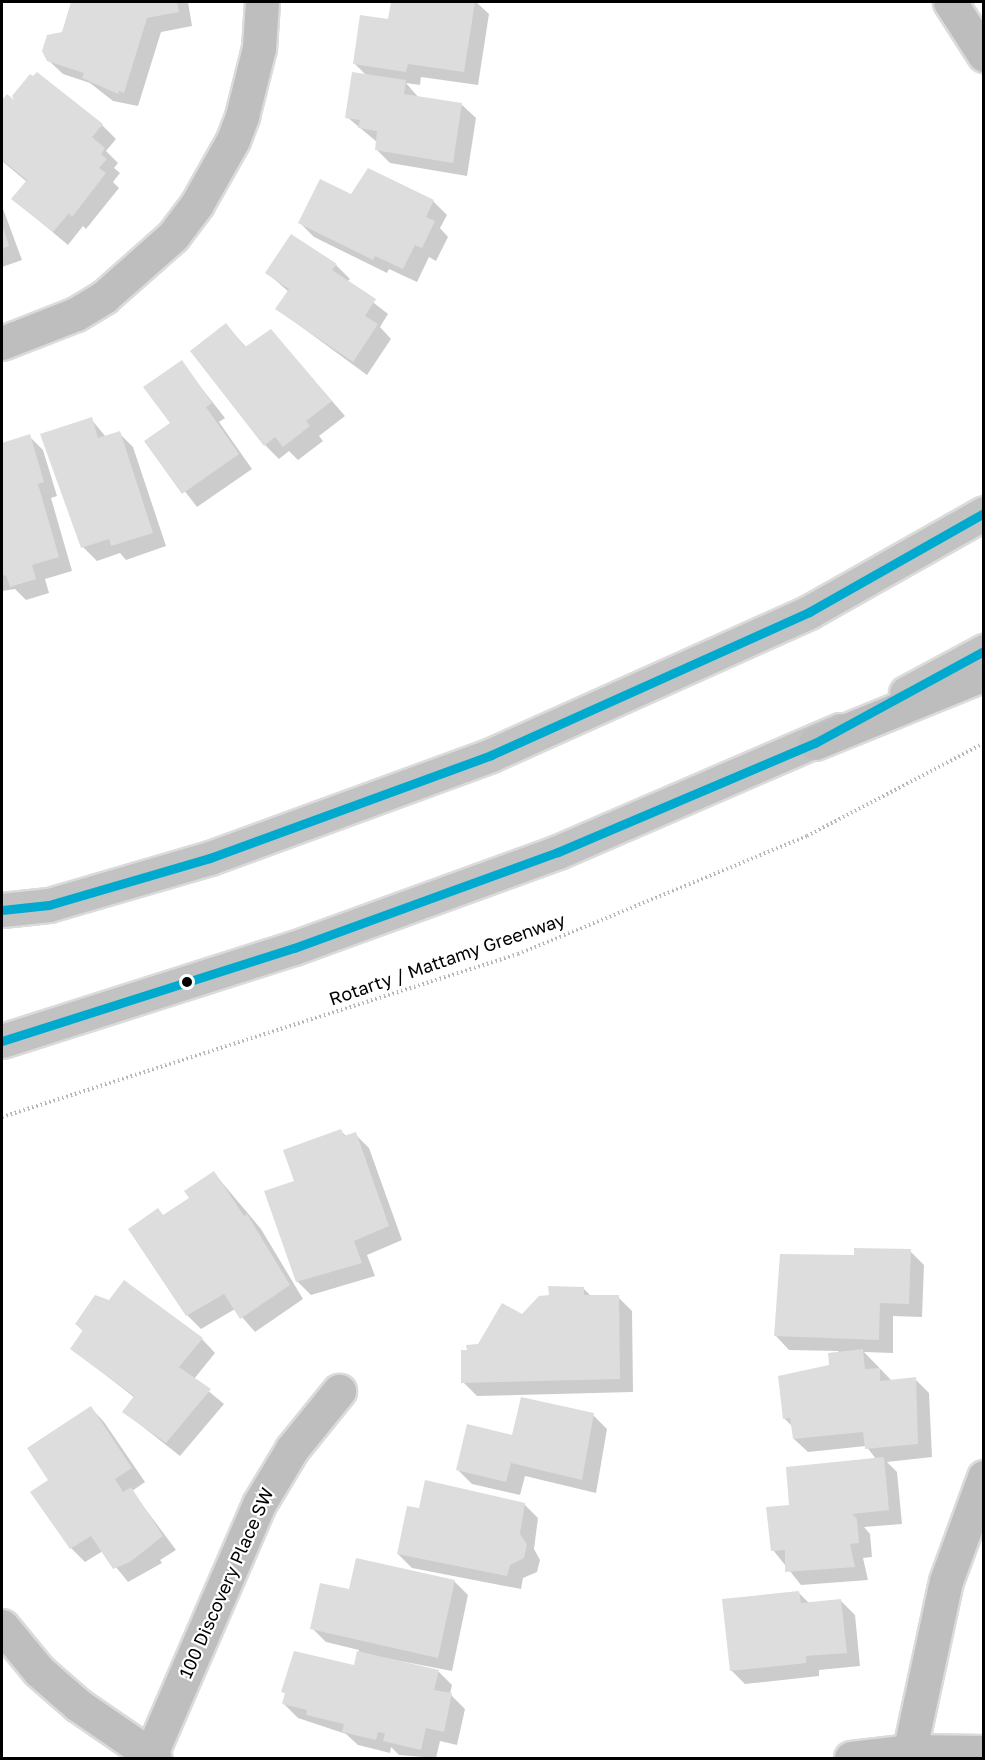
<!DOCTYPE html>
<html>
<head>
<meta charset="utf-8">
<style>
	body { margin:0 }
	#map { position:relative; width:985px; height:1760px; overflow:hidden; background:#fff; font-family:"Golos Text",sans-serif }
	div>[style] { position:absolute }
	.shadow>* { inset:0; background:#0003 }
	.building>* { inset:0; background:#ddd }
	.path>* { height:4px; margin-top:-2px; transform-origin:0; background:repeating-linear-gradient(90deg,#b8b8b8 0 1.5px,transparent 0 4.5px) }
	.roads { filter:drop-shadow(2px 0 #dbdbdb) drop-shadow(-2px 0 #dbdbdb) drop-shadow(0 2px #dbdbdb) drop-shadow(0 -2px #dbdbdb) }
	.street>* { height:33px; margin:-16.5px; padding:0 16.5px; transform-origin:16.5px; border-radius:16.5px; background:#bebebe }
	.secondary>* { height:33px; margin:-16.5px; padding:0 16.5px; transform-origin:16.5px; border-radius:16.5px; background:#c2c2c2 }
	.highway>* { height:33px; margin:-16.5px; padding:0 16.5px; transform-origin:16.5px; border-radius:16.5px; background:#bdbdbd }
	.bus-1>* { height:9px; margin:-4.5px; padding:0 4.5px; transform-origin:4.5px; border-radius:4.5px; background:#00a9ce }
	.dots>* { width:16px; height:16px; translate:-50% -50%; box-sizing:border-box; border:3px solid #fff; border-radius:50% }
	span { translate:-50% -50%; white-space:nowrap; text-align:center; line-height:1.15; -webkit-text-stroke:4.5px #fff; paint-order:stroke }
	.street-label { font-size:18px; color:#000 }
	.frame { position:absolute; inset:0; border:3px solid #000; pointer-events:none }
</style>
</head>
<body>
<div id="map">
	<div class="shadow">
		<i style="clip-path:polygon(69px 2px,188px 2px,192px 26px,161px 32px,138px 106px,113px 101px,90px 83px,63px 74px,48px 60px,63px 33px,72px 5px)"></i>
		<i style="clip-path:polygon(393px 2px,476px 2px,489px 14px,478px 85px,421px 77px,420px 85px,406px 83px,419px 98px,462px 105px,476px 118px,467px 176px,390px 163px,376px 149px,377px 142px,347px 117px,367px 76px,355px 64px,390px 21px)"></i>
		<i style="clip-path:polygon(7px 96px,19px 105px,102px 125px,116px 139px,106px 151px,118px 163px,114px 168px,120px 173px,113px 182px,119px 188px,86px 229px,83px 226px,68px 245px,13px 199px,27px 182px,2px 161px,2px 103px)"></i>
		<i style="clip-path:polygon(352px 196px,433px 201px,447px 215px,440px 228px,448px 237px,436px 261px,429px 257px,417px 282px,389px 269px,387px 273px,314px 237px,300px 223px)"></i>
		<i style="clip-path:polygon(2px 206px,22px 260px,2px 267px,2px 272px)"></i>
		<i style="clip-path:polygon(336px 265px,350px 279px,347px 282px,388px 314px,380px 327px,391px 339px,367px 375px,277px 309px,289px 292px,267px 273px)"></i>
		<i style="clip-path:polygon(226px 325px,247px 348px,273px 333px,345px 416px,319px 436px,323px 441px,298px 460px,289px 451px,279px 459px,265px 445px)"></i>
		<i style="clip-path:polygon(181px 362px,225px 418px,219px 422px,252px 469px,197px 507px,146px 441px,172px 423px)"></i>
		<i style="clip-path:polygon(91px 419px,106px 437px,119px 433px,133px 447px,166px 546px,126px 560px,120px 553px,97px 561px,83px 547px)"></i>
		<i style="clip-path:polygon(29px 436px,43px 450px,57px 496px,51px 498px,72px 571px,45px 579px,49px 593px,26px 600px,15px 589px,2px 591px,2px 444px)"></i>
		<i style="clip-path:polygon(341px 1131px,347px 1137px,355px 1134px,369px 1148px,402px 1240px,367px 1255px,375px 1276px,311px 1295px,297px 1281px,296px 1182px)"></i>
		<i style="clip-path:polygon(214px 1173px,261px 1229px,303px 1299px,255px 1332px,235px 1309px,201px 1329px,187px 1315px,158px 1210px,164px 1216px,191px 1199px)"></i>
		<i style="clip-path:polygon(910px 1251px,924px 1265px,922px 1317px,893px 1316px,893px 1353px,864px 1352px,892px 1381px,915px 1379px,929px 1393px,932px 1457px,887px 1462px,897px 1472px,902px 1524px,864px 1527px,870px 1534px,872px 1557px,863px 1558px,868px 1580px,801px 1585px,773px 1550px,791px 1507px,876px 1459px,866px 1446px,808px 1452px,794px 1439px,793px 1427px,784px 1418px,831px 1366px,839px 1351px,789px 1350px,776px 1336px,855px 1257px)"></i>
		<i style="clip-path:polygon(583px 1288px,592px 1297px,618px 1297px,632px 1311px,633px 1392px,477px 1396px,463px 1382px,469px 1352px,522px 1316px)"></i>
		<i style="clip-path:polygon(76px 1324px,202px 1339px,215px 1353px,194px 1379px,224px 1404px,180px 1456px,124px 1412px,135px 1398px,72px 1349px,84px 1332px)"></i>
		<i style="clip-path:polygon(91px 1408px,104px 1422px,145px 1482px,132px 1491px,176px 1550px,160px 1560px,162px 1563px,128px 1582px,103px 1551px,85px 1562px,71px 1548px,50px 1481px)"></i>
		<i style="clip-path:polygon(593px 1415px,607px 1429px,596px 1493px,525px 1476px,520px 1495px,472px 1484px,458px 1470px,513px 1436px)"></i>
		<i style="clip-path:polygon(524px 1504px,538px 1518px,534px 1549px,540px 1560px,537px 1572px,523px 1578px,521px 1589px,412px 1568px,398px 1554px,420px 1510px)"></i>
		<i style="clip-path:polygon(454px 1581px,468px 1595px,452px 1671px,369px 1655px,438px 1671px,452px 1685px,450px 1694px,465px 1709px,457px 1745px,440px 1741px,436px 1758px,399px 1755px,391px 1747px,390px 1753px,358px 1745px,346px 1734px,298px 1718px,284px 1704px,286px 1695px,283px 1691px,355px 1667px,359px 1650px,326px 1642px,312px 1628px,350px 1591px)"></i>
		<i style="clip-path:polygon(799px 1593px,810px 1604px,841px 1601px,855px 1615px,860px 1666px,819px 1670px,819px 1676px,745px 1684px,731px 1670px)"></i>
	</div>
	<div class="building">
		<i style="clip-path:polygon(71px 2px,177px 2px,179px 12px,147px 18px,124px 93px,119px 91px,118px 94px,82px 78px,84px 73px,47px 61px,42px 51px,47px 35px,62px 32px)"></i>
		<i style="clip-path:polygon(391px 2px,475px 2px,464px 72px,408px 64px,406px 72px,353px 64px,360px 15px,388px 19px)"></i>
		<i style="clip-path:polygon(37px 72px,103px 124px,92px 137px,105px 148px,101px 154px,107px 159px,99px 168px,106px 173px,72px 217px,69px 213px,53px 232px,11px 199px,27px 180px,2px 160px,2px 100px,7px 94px,14px 100px,12px 96px,30px 74px,33px 76px)"></i>
		<i style="clip-path:polygon(352px 72px,406px 80px,404px 94px,462px 103px,453px 163px,375px 150px,377px 131px,358px 128px,360px 120px,345px 118px)"></i>
		<i style="clip-path:polygon(368px 168px,434px 200px,426px 217px,435px 221px,422px 248px,415px 245px,403px 269px,375px 256px,373px 260px,298px 223px,320px 179px,351px 194px)"></i>
		<i style="clip-path:polygon(2px 224px,9px 246px,2px 249px)"></i>
		<i style="clip-path:polygon(291px 234px,337px 264px,332px 270px,376px 299px,365px 316px,378px 324px,353px 362px,275px 309px,289px 289px,265px 273px)"></i>
		<i style="clip-path:polygon(226px 323px,245px 347px,271px 329px,332px 401px,306px 421px,310px 426px,283px 447px,275px 437px,264px 446px,190px 351px)"></i>
		<i style="clip-path:polygon(182px 360px,212px 403px,206px 407px,239px 454px,182px 494px,144px 441px,170px 423px,143px 387px)"></i>
		<i style="clip-path:polygon(92px 417px,98px 438px,120px 431px,153px 533px,111px 546px,109px 539px,81px 548px,40px 434px)"></i>
		<i style="clip-path:polygon(30px 434px,44px 482px,38px 484px,59px 557px,32px 565px,36px 579px,10px 587px,6px 575px,2px 576px,2px 443px)"></i>
		<i style="clip-path:polygon(341px 1129px,344px 1136px,356px 1132px,389px 1226px,354px 1241px,362px 1263px,296px 1282px,264px 1191px,294px 1181px,283px 1150px)"></i>
		<i style="clip-path:polygon(214px 1171px,244px 1216px,247px 1214px,290px 1285px,240px 1319px,224px 1294px,186px 1316px,128px 1229px,158px 1208px,163px 1215px,189px 1198px,184px 1191px)"></i>
		<i style="clip-path:polygon(854px 1248px,911px 1249px,909px 1304px,880px 1303px,879px 1340px,774px 1336px,780px 1254px,854px 1255px)"></i>
		<i style="clip-path:polygon(124px 1280px,203px 1338px,179px 1367px,211px 1389px,166px 1443px,122px 1412px,134px 1396px,70px 1349px,83px 1330px,75px 1324px,95px 1295px,109px 1300px)"></i>
		<i style="clip-path:polygon(548px 1286px,584px 1287px,584px 1295px,619px 1295px,620px 1379px,461px 1383px,461px 1350px,467px 1350px,466px 1345px,478px 1344px,502px 1303px,522px 1314px,539px 1296px,549px 1295px)"></i>
		<i style="clip-path:polygon(863px 1349px,865px 1369px,880px 1368px,880px 1381px,916px 1377px,918px 1444px,865px 1449px,863px 1432px,793px 1439px,790px 1418px,783px 1419px,778px 1376px,829px 1365px,828px 1353px)"></i>
		<i style="clip-path:polygon(521px 1397px,594px 1413px,582px 1480px,511px 1463px,506px 1482px,456px 1470px,467px 1424px,512px 1435px)"></i>
		<i style="clip-path:polygon(91px 1406px,132px 1468px,115px 1479px,123px 1492px,131px 1487px,163px 1536px,130px 1562px,113px 1569px,91px 1536px,70px 1549px,30px 1492px,48px 1480px,27px 1448px)"></i>
		<i style="clip-path:polygon(884px 1457px,889px 1510px,852px 1514px,857px 1519px,859px 1543px,850px 1544px,855px 1567px,785px 1572px,785px 1550px,771px 1551px,766px 1507px,789px 1505px,786px 1467px)"></i>
		<i style="clip-path:polygon(425px 1480px,525px 1503px,520px 1534px,527px 1544px,524px 1558px,510px 1565px,507px 1576px,397px 1554px,407px 1506px,419px 1508px)"></i>
		<i style="clip-path:polygon(356px 1558px,455px 1580px,438px 1658px,310px 1629px,320px 1583px,349px 1589px)"></i>
		<i style="clip-path:polygon(799px 1591px,801px 1603px,841px 1599px,847px 1653px,806px 1656px,806px 1663px,730px 1671px,722px 1599px)"></i>
		<i style="clip-path:polygon(294px 1651px,354px 1665px,357px 1651px,439px 1670px,434px 1690px,452px 1693px,444px 1732px,426px 1728px,421px 1750px,383px 1741px,385px 1733px,378px 1732px,376px 1740px,342px 1732px,344px 1724px,306px 1715px,307px 1710px,282px 1704px,285px 1693px,281px 1692px)"></i>
	</div>
	<div class="path">
		<i style="left:2px;top:1117px;width:541px;rotate:-17.53deg"></i>
		<i style="left:518px;top:954px;width:312px;rotate:-22.2deg"></i>
		<i style="left:807px;top:836px;width:200px;rotate:-27.7deg"></i>
	</div>
	<div class="roads">
		<div class="street">
			<i style="left:2px;top:343px;width:79px;rotate:-21.4deg"></i>
			<i style="left:76px;top:314px;width:33px;rotate:-31deg"></i>
			<i style="left:104px;top:297px;width:92px;rotate:-41.5deg"></i>
			<i style="left:173px;top:236px;width:40px;rotate:-53deg"></i>
			<i style="left:197px;top:204px;width:73px;rotate:-60.6deg"></i>
			<i style="left:233px;top:140px;width:26px;rotate:-69deg"></i>
			<i style="left:242px;top:116px;width:70px;rotate:-76deg"></i>
			<i style="left:259px;top:48px;width:46px;rotate:-86.3deg"></i>
			<i style="left:2px;top:1626px;width:58px;rotate:50.6deg"></i>
			<i style="left:39px;top:1671px;width:52px;rotate:41.1deg"></i>
			<i style="left:78px;top:1705px;width:93px;rotate:34.5deg"></i>
			<i style="left:150px;top:1756px;width:275px;rotate:-66.6deg"></i>
			<i style="left:259px;top:1504px;width:64px;rotate:-59deg"></i>
			<i style="left:292px;top:1449px;width:75px;rotate:-51deg"></i>
			<i style="left:851px;top:1758px;width:58px;rotate:-6.9deg"></i>
			<i style="left:909px;top:1751px;width:75px;rotate:0.8deg"></i>
			<i style="left:908px;top:1758px;width:181px;rotate:-77.9deg"></i>
			<i style="left:946px;top:1581px;width:111px;rotate:-69.9deg"></i>
		</div>
		<div class="secondary">
			<i style="left:906px;top:693px;width:89px;rotate:-28.3deg"></i>
			<i style="left:2px;top:910px;width:47px;rotate:-6.1deg"></i>
			<i style="left:49px;top:905px;width:168px;rotate:-16.3deg"></i>
			<i style="left:210px;top:858px;width:299px;rotate:-20.1deg"></i>
			<i style="left:491px;top:755px;width:349px;rotate:-24.2deg"></i>
			<i style="left:809px;top:612px;width:201px;rotate:-29.5deg"></i>
			<i style="left:2px;top:1041px;width:306px;rotate:-17.7deg"></i>
			<i style="left:294px;top:948px;width:281px;rotate:-20deg"></i>
			<i style="left:558px;top:852px;width:307px;rotate:-23.4deg"></i>
		</div>
		<div class="highway">
			<i style="left:950px;top:2px;width:63px;rotate:57.3deg"></i>
			<i style="left:815px;top:743px;width:183px;rotate:-22.2deg"></i>
		</div>
	</div>
	<div class="bus-1">
		<i style="left:2px;top:910px;width:47px;rotate:-6.1deg"></i>
		<i style="left:49px;top:905px;width:168px;rotate:-16.3deg"></i>
		<i style="left:210px;top:858px;width:299px;rotate:-20.1deg"></i>
		<i style="left:491px;top:755px;width:349px;rotate:-24.2deg"></i>
		<i style="left:809px;top:612px;width:201px;rotate:-29.5deg"></i>
		<i style="left:2px;top:1041px;width:306px;rotate:-17.7deg"></i>
		<i style="left:294px;top:948px;width:281px;rotate:-20deg"></i>
		<i style="left:558px;top:852px;width:279px;rotate:-23deg"></i>
		<i style="left:815px;top:743px;width:192px;rotate:-28.6deg"></i>
	</div>
	<div class="dots">
		<i style="left:187px;top:982px;background:#000"></i>
	</div>
	<div class="street-label">
		<span style="left:447px;top:959px;rotate:-19deg">Rotarty / Mattamy Greenway</span>
		<span style="left:226px;top:1583px;rotate:-66deg">100 Discovery Place SW</span>
	</div>
	<div class="frame"></div>
</div>
</body>
</html>
